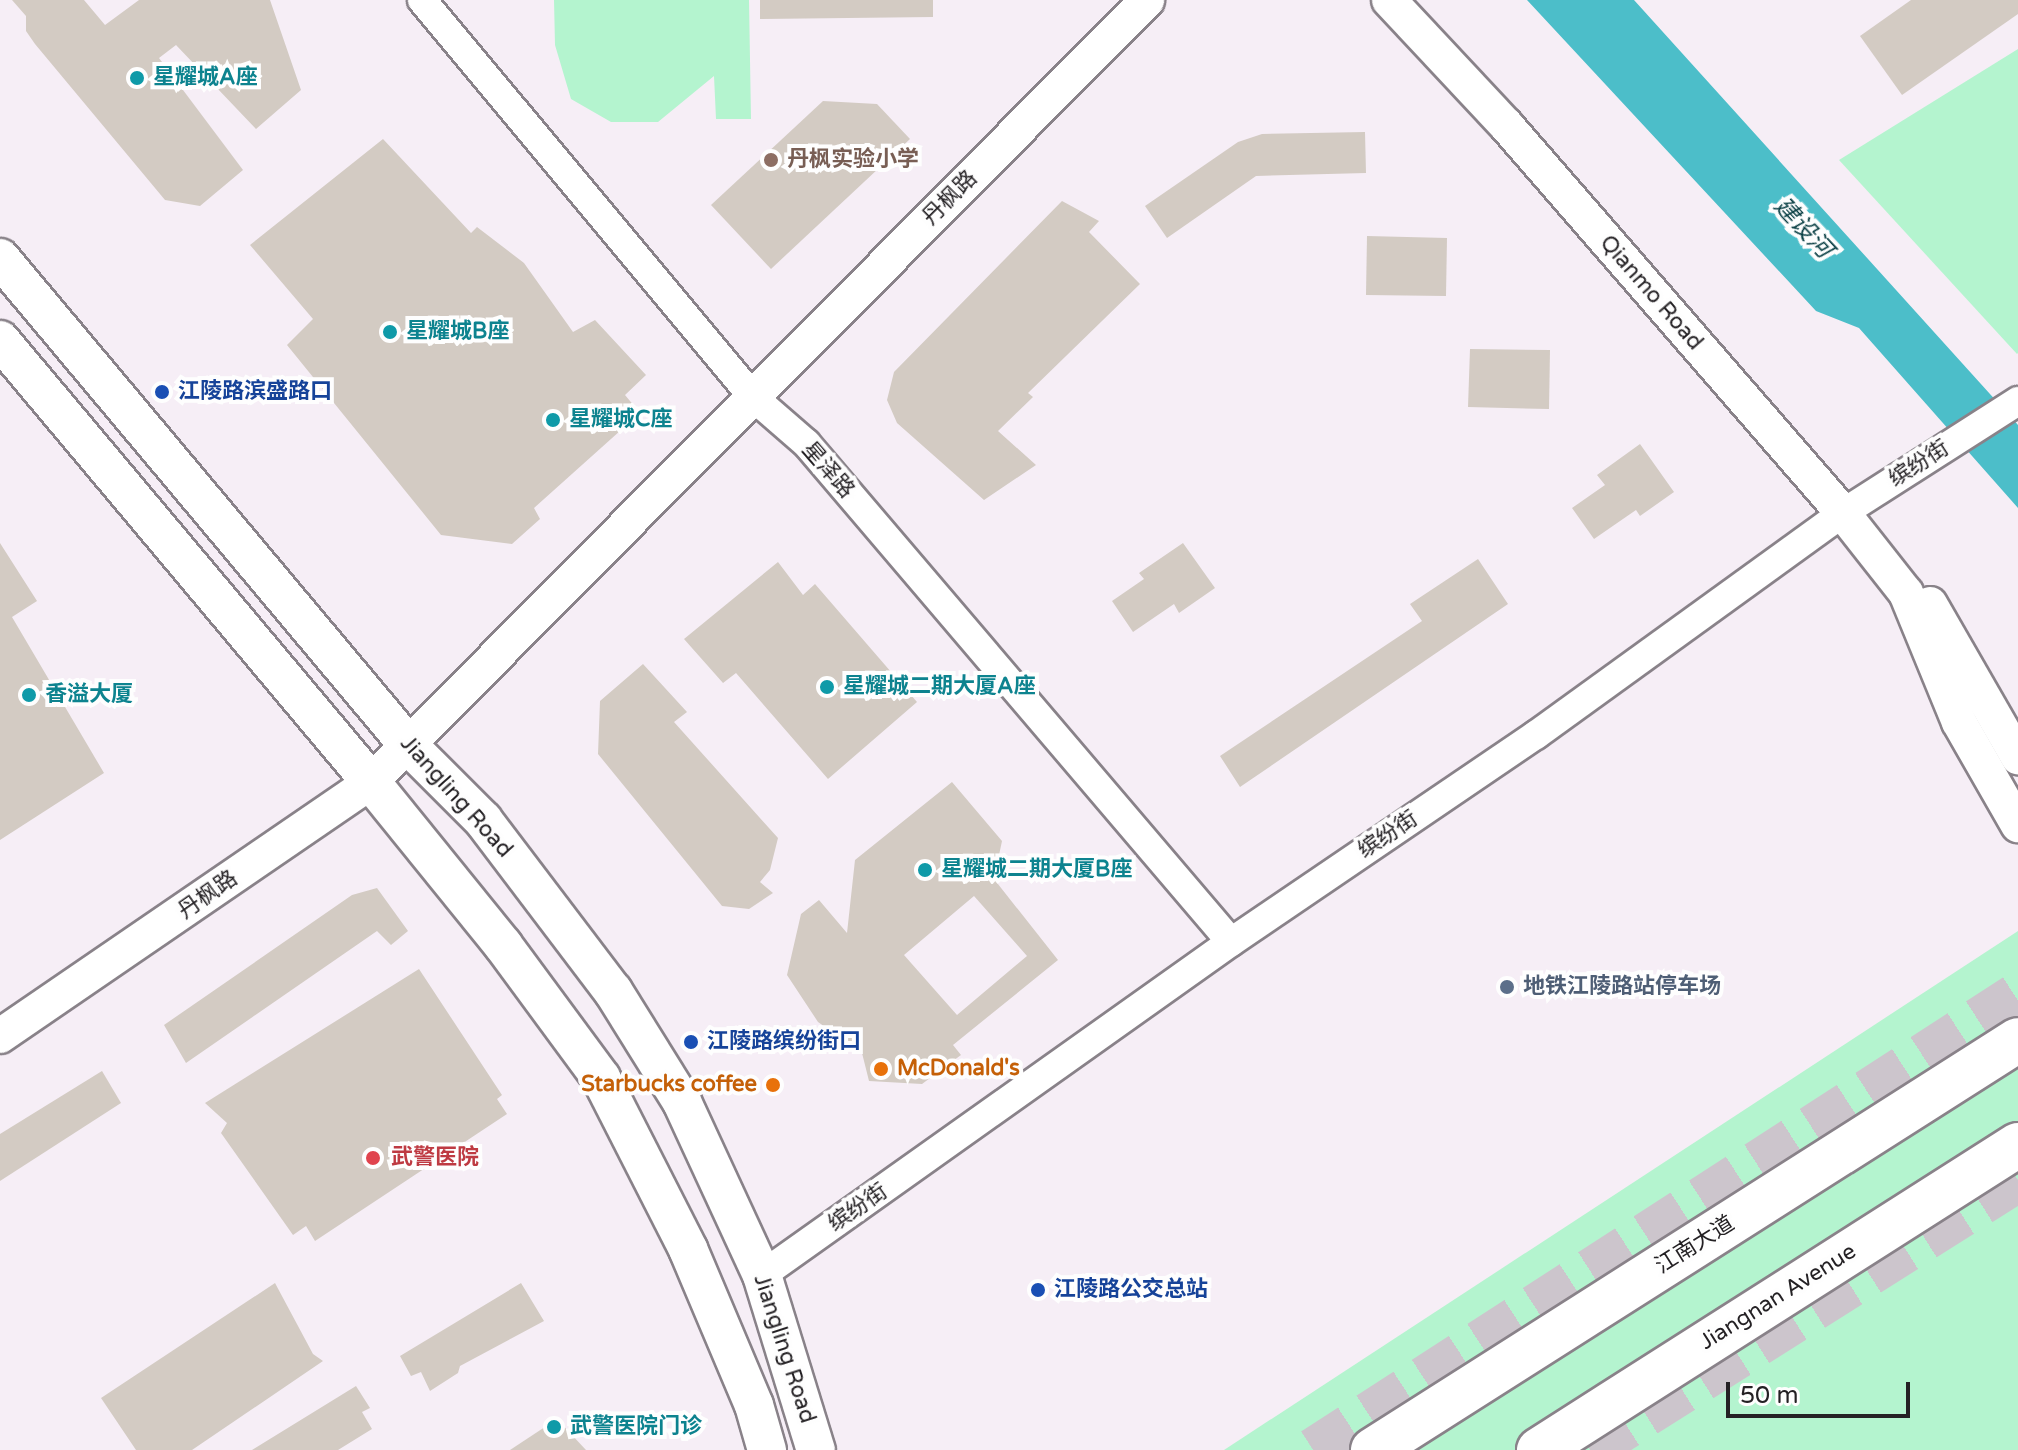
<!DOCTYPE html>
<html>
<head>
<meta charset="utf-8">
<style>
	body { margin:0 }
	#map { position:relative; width:2018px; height:1450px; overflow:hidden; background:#f6eef6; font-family:"Varela Round","Noto Sans SC",sans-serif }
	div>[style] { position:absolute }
	.green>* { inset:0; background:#b4f4cf }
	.water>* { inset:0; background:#4cbec9 }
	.building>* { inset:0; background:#d3cbc3 }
	.trunk-tunnel>* { height:44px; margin-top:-22px; transform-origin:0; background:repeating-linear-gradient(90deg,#ccc5cc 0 44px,transparent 0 66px) }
	.roads { filter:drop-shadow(2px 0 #898289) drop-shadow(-2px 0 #898289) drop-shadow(0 2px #898289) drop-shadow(0 -2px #898289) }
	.minor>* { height:28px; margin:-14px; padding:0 14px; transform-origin:14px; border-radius:14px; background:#fff }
	.tertiary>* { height:34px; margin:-17px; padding:0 17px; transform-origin:17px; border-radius:17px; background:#fff }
	.secondary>* { height:38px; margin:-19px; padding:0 19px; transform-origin:19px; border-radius:19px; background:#fff }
	.primary>* { height:44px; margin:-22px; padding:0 22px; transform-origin:22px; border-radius:22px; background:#fff }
	.dots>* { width:22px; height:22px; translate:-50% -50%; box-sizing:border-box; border:4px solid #fefefe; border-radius:50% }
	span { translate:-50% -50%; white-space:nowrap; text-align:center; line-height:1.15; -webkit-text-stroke:8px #fefefe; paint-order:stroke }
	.culture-label { font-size:22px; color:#0d838f; font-weight:700 }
	.left { translate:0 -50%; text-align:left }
	.education-label { font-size:22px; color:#785e54; font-weight:700 }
	.street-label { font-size:22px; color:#242124 }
	.transit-label { font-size:22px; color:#164399; font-weight:700 }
	.service-label { font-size:22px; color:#4e5e75; font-weight:700 }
	.food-label { font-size:22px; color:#c56008; font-weight:700 }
	.right { translate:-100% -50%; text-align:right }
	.health-label { font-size:22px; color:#be3a42; font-weight:700 }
	.water-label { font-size:24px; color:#083e43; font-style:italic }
	.scale { position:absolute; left:1726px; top:1382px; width:184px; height:36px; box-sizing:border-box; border:4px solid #242124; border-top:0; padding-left:10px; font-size:24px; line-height:28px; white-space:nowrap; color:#242124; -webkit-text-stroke:6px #fefefe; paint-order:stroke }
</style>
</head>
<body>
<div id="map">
	<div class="green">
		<i style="clip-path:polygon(554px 0,749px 0,751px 119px,716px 119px,714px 76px,658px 122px,611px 122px,571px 99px,555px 45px)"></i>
		<i style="clip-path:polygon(2018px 49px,2018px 353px,2017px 354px,1839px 160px)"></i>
		<i style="clip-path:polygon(2018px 931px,2018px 1450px,1224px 1450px)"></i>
	</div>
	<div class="water">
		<i style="clip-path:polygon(1527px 0,1634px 0,2018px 425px,2018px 508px,1859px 328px,1816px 311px)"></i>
	</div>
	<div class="building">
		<i style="clip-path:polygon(12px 0,84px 0,105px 25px,139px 0,270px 0,301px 90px,256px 129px,176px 45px,159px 58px,243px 170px,200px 206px,165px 200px,35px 44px,26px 31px,26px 16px)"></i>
		<i style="clip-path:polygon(760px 0,933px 0,933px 17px,760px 19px)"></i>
		<i style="clip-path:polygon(1911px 0,2018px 0,2018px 14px,1902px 95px,1860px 36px)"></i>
		<i style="clip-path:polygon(823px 101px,877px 104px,910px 139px,771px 269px,711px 205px)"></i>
		<i style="clip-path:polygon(1365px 132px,1366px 173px,1256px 176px,1167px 238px,1145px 206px,1238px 142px,1262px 134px)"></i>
		<i style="clip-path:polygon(383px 139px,471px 233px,477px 227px,524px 263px,573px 332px,595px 320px,646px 375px,625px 395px,640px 413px,534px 508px,540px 519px,512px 544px,441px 535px,287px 345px,313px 319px,250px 245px)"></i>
		<i style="clip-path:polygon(1062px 201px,1099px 221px,1089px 232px,1140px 284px,1028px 393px,1033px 397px,998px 431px,1036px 465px,984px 500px,897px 423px,887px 400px,894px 372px)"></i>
		<i style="clip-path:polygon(1367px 236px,1447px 238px,1446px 296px,1366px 295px)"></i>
		<i style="clip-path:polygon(1470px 349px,1550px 350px,1549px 409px,1468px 407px)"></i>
		<i style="clip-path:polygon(1640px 444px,1674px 492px,1640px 516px,1636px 510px,1594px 539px,1572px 508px,1605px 485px,1597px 475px)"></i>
		<i style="clip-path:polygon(0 543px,37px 601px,12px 617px,104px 773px,0 840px)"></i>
		<i style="clip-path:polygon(1183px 543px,1215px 588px,1179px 613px,1174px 604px,1133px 632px,1112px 601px,1144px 579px,1139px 573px)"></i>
		<i style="clip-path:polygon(1478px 559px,1508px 604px,1240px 787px,1220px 756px,1422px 621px,1410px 604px)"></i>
		<i style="clip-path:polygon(778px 562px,803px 595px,815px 584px,917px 702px,828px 779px,736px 673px,723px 683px,684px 639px)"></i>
		<i style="clip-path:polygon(643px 664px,687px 712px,674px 722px,778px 838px,770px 870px,760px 882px,773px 893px,749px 909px,722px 906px,598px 754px,600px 701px)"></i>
		<i style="clip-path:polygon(evenodd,952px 782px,1002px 841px,994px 879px,1058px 960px,953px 1045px,961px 1055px,922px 1084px,869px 1081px,862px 1053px,818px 1022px,787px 975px,801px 914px,819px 900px,847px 933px,855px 860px,952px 782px,974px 896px,1027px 956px,957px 1015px,904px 955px,974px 896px)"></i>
		<i style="clip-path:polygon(377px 888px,408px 931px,391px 945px,377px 931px,186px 1063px,164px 1025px,352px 895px)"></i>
		<i style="clip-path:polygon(419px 969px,502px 1095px,497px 1099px,507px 1114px,315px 1241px,306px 1226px,293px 1235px,221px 1133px,227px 1123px,205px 1103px)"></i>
		<i style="clip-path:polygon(102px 1071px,121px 1103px,0 1181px,0 1134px)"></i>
		<i style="clip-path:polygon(275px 1283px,313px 1354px,323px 1361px,192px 1450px,136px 1450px,101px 1398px)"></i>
		<i style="clip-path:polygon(521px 1283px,544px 1321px,460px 1366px,458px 1373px,430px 1391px,421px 1372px,411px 1376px,400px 1356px)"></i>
		<i style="clip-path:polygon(356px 1386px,370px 1408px,362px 1412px,372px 1429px,338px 1450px,252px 1450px)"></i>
		<i style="clip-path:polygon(557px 1419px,586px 1450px,510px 1450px)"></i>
	</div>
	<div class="trunk-tunnel">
		<i style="left:1313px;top:1450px;width:840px;rotate:-32.9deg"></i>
		<i style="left:1590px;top:1450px;width:506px;rotate:-32.25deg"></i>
	</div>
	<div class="roads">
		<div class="minor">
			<i style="left:422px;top:0;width:517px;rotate:50.18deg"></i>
			<i style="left:753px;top:397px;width:70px;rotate:41deg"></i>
			<i style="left:806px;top:443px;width:655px;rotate:49.58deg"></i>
			<i style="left:762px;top:1275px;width:575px;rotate:-35.38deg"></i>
			<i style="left:1231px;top:942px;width:369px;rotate:-34.2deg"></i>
			<i style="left:1536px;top:735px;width:379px;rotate:-35.9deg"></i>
			<i style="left:1843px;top:513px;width:208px;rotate:-32.6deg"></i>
		</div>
		<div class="tertiary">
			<i style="left:1389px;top:0;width:171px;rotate:46.9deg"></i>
			<i style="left:1506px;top:125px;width:514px;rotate:49.02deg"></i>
			<i style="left:1843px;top:513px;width:102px;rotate:51.8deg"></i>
			<i style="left:1906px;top:593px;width:139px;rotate:67.7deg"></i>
			<i style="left:1959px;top:722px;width:119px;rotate:60.2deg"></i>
			<i style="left:1930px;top:604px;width:177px;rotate:60.1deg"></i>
			<i style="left:0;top:1036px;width:450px;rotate:-34.4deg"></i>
			<i style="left:371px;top:782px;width:1102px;rotate:-45.22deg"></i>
		</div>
		<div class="secondary">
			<i style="left:0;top:258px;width:637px;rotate:50.03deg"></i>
			<i style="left:409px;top:746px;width:105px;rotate:45deg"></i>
			<i style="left:483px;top:820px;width:215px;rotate:52.8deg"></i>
			<i style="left:613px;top:991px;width:131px;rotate:58.1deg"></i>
			<i style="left:682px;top:1102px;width:191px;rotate:65.2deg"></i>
			<i style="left:762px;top:1275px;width:183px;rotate:72.9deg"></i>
			<i style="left:0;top:340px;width:577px;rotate:49.99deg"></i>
			<i style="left:371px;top:782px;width:210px;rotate:51deg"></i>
			<i style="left:503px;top:945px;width:165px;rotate:53.6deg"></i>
			<i style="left:601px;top:1078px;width:192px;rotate:63deg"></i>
			<i style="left:688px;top:1249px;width:169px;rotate:67.1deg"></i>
			<i style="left:754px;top:1405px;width:47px;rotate:73.9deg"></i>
		</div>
		<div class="primary">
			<i style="left:1373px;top:1450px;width:764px;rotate:-32.44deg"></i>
			<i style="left:1539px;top:1450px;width:568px;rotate:-32.49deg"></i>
		</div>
	</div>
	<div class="dots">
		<i style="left:137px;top:78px;background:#0f9aa8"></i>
		<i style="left:771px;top:160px;background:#8d6e63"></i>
		<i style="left:390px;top:332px;background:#0f9aa8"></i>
		<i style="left:162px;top:392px;background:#1a4fb4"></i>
		<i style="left:553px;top:420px;background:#0f9aa8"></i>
		<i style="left:827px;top:687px;background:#0f9aa8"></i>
		<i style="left:29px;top:695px;background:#0f9aa8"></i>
		<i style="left:925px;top:870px;background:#0f9aa8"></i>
		<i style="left:1507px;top:987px;background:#5c6f8a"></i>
		<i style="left:691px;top:1042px;background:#1a4fb4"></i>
		<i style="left:881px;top:1069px;background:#e8710a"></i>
		<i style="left:773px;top:1085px;background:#e8710a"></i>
		<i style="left:373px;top:1158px;background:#e0444e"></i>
		<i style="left:1038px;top:1290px;background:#1a4fb4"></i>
		<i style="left:554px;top:1427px;background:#0f9aa8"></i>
	</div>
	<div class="culture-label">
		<span class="left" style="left:153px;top:78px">星耀城A座</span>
		<span class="left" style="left:406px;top:332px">星耀城B座</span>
		<span class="left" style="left:569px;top:420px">星耀城C座</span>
		<span class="left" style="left:843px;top:687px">星耀城二期大厦A座</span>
		<span class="left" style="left:45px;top:695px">香溢大厦</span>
		<span class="left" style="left:941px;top:870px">星耀城二期大厦B座</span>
		<span class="left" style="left:570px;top:1427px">武警医院门诊</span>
	</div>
	<div class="education-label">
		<span class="left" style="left:787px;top:160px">丹枫实验小学</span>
	</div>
	<div class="street-label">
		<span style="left:950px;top:198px;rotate:-45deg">丹枫路</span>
		<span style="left:1651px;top:293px;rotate:49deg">Qianmo Road</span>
		<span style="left:1919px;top:464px;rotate:-33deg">缤纷街</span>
		<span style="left:828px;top:470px;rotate:49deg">星泽路</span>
		<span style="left:456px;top:797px;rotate:48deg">Jiangling Road</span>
		<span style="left:1388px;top:835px;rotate:-34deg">缤纷街</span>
		<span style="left:208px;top:895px;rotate:-35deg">丹枫路</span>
		<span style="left:858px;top:1208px;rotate:-35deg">缤纷街</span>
		<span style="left:1695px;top:1245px;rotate:-32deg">江南大道</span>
		<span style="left:1778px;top:1297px;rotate:-32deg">Jiangnan Avenue</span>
		<span style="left:784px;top:1349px;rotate:72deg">Jiangling Road</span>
	</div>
	<div class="transit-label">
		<span class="left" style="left:178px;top:392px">江陵路滨盛路口</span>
		<span class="left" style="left:707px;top:1042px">江陵路缤纷街口</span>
		<span class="left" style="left:1054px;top:1290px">江陵路公交总站</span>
	</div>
	<div class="service-label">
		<span class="left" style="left:1523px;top:987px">地铁江陵路站停车场</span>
	</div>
	<div class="food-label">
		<span class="left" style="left:897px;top:1069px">McDonald's</span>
		<span class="right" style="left:757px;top:1085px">Starbucks coffee</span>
	</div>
	<div class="health-label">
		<span class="left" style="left:391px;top:1158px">武警医院</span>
	</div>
	<div class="water-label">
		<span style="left:1803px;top:228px;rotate:47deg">建设河</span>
	</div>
	<div class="scale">50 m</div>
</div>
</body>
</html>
